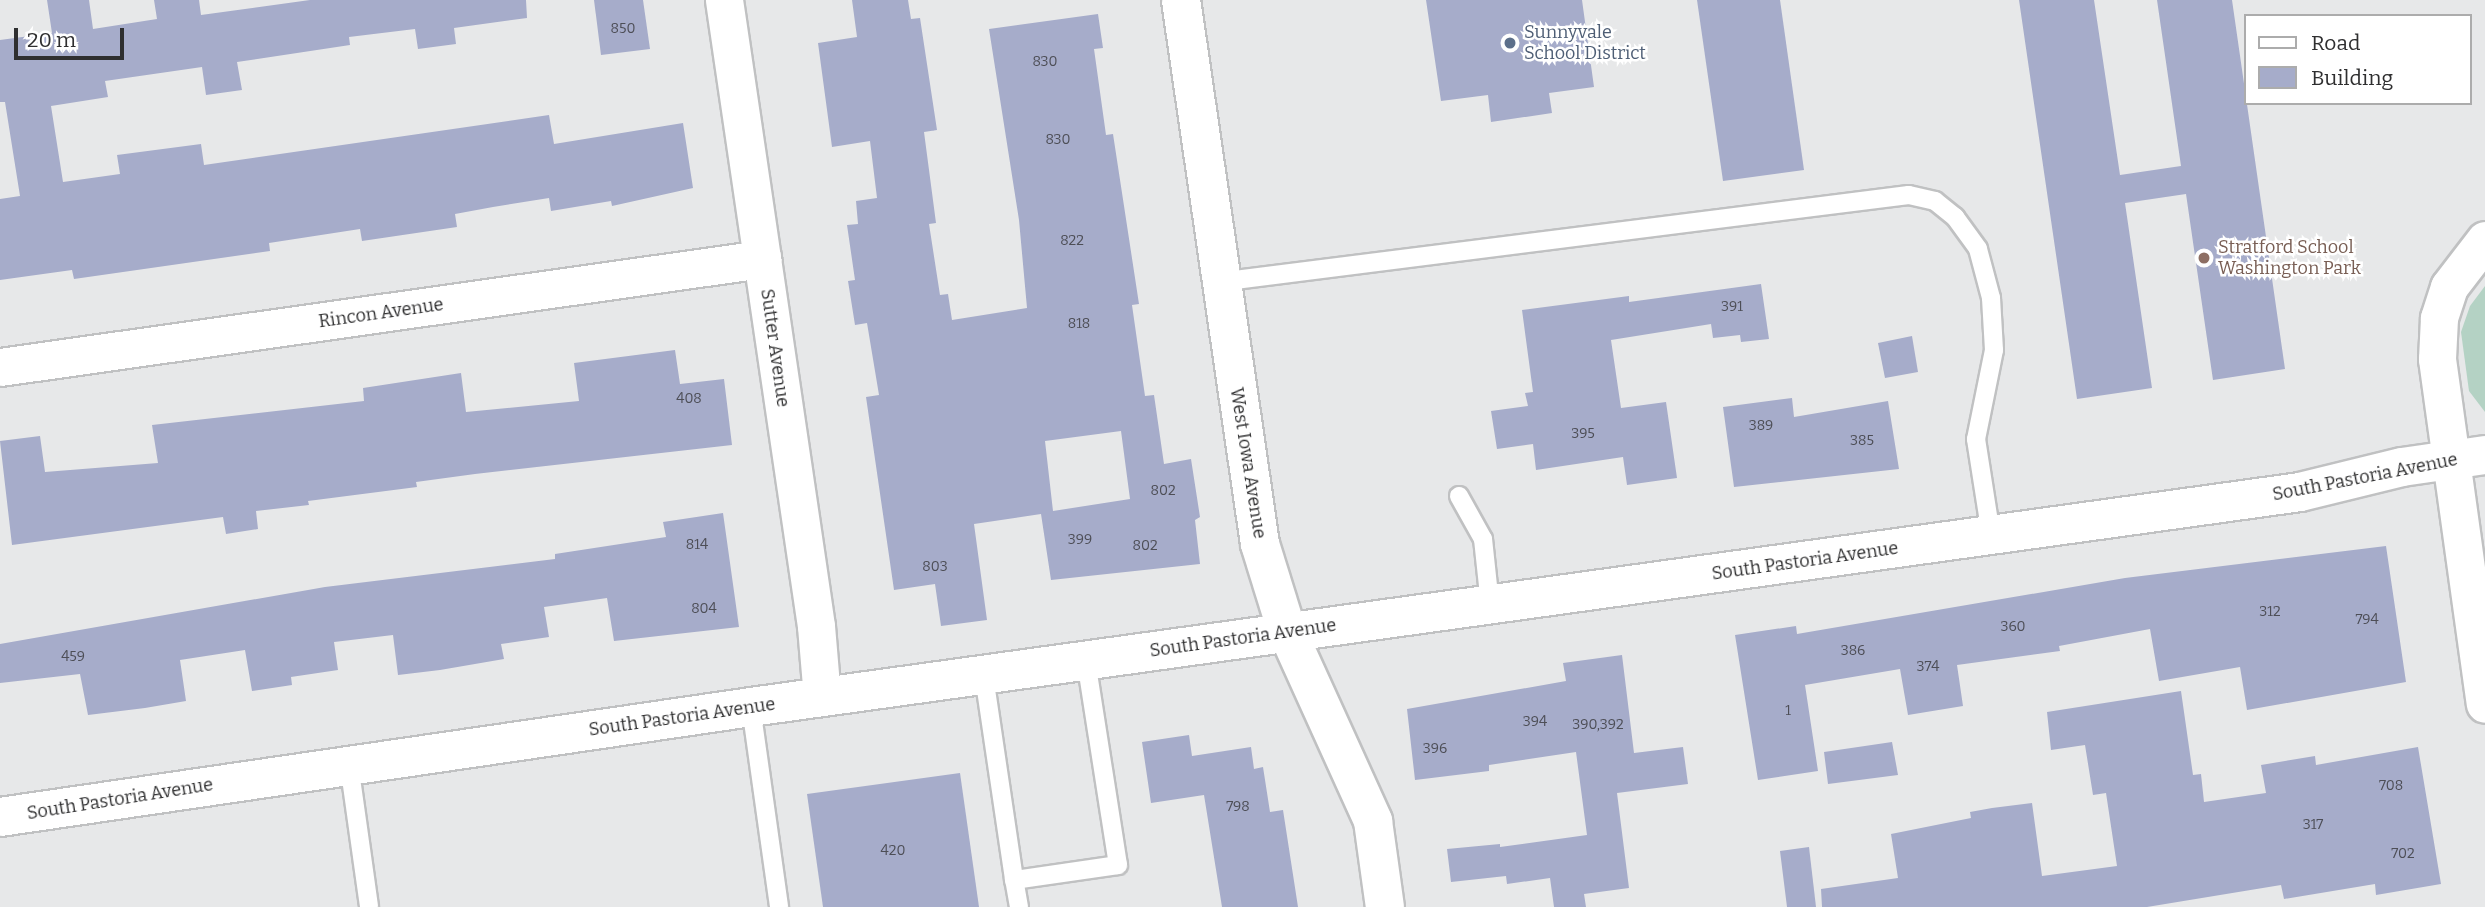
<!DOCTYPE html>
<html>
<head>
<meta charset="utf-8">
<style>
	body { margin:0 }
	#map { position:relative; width:2485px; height:907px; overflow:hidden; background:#e7e8e9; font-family:Bitter,serif }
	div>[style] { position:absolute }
	.green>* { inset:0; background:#b4d2c4 }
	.building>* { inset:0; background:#a6acca }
	.roads { filter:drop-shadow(2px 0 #c0c1c2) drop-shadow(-2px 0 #c0c1c2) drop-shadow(0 2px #c0c1c2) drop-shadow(0 -2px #c0c1c2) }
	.service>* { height:18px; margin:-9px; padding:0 9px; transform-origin:9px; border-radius:9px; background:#fff }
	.minor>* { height:37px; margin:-18.5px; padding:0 18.5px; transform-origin:18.5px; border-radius:18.5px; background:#fff }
	.tertiary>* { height:38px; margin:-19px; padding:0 19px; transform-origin:19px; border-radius:19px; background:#fff }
	.dots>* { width:19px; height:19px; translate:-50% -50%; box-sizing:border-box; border:4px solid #fff; border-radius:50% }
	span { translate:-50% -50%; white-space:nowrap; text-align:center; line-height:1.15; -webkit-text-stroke:5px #fff; paint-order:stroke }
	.number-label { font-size:14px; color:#4d4e56 }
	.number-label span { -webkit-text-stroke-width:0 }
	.service-label { font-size:18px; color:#4e5e75 }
	.left { translate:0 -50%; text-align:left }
	.education-label { font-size:18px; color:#785e54 }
	.street-label { font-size:18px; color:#2f2f30 }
	.legend { position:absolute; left:2244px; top:14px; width:228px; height:91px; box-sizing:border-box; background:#fff; border:2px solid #acacac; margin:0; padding:9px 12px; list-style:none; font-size:21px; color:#2f2f30 }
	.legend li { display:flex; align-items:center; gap:14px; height:35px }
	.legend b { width:35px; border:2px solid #acacac }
	.scale { position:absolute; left:14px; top:28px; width:110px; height:32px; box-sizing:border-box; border:4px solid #2f2f30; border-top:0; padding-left:9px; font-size:21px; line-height:24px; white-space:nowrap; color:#2f2f30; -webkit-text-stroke:5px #fff; paint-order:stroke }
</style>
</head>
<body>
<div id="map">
	<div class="green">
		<i style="clip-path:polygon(2485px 286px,2485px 412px,2469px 391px,2461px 332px,2470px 306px)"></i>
	</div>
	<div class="building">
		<i style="clip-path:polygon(47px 0,89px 0,93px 29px,157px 19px,154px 0,199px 0,201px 15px,310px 0,526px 0,527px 18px,454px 28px,456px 44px,418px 49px,415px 29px,349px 37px,350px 45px,237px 62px,242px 90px,206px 95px,202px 67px,105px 81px,108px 97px,51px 106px,63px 182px,120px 174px,117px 155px,201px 144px,204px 165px,549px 115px,554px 144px,683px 123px,693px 188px,612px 206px,611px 201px,551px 211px,549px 198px,493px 207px,455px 214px,457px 227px,362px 241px,360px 229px,269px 243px,270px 251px,74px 279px,72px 270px,0 280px,0 199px,20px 196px,5px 102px,0 102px,0 40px,52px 33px)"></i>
		<i style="clip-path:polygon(594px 0,643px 0,650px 49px,601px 55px)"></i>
		<i style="clip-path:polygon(evenodd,852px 0,908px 0,911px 19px,920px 18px,937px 130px,924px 132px,936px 223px,929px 224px,940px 295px,948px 294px,952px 320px,1027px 308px,1019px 220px,989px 29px,1098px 14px,1103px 48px,1094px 49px,1106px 135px,1113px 134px,1139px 304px,1132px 305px,1145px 396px,1154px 395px,1164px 464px,1191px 459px,1200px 517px,1195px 520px,1200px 564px,1051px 580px,1041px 514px,974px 524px,987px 620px,941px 626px,935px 584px,894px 590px,866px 397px,879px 395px,867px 323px,855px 325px,848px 281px,855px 280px,847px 225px,858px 224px,856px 201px,877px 198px,870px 141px,832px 147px,818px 43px,857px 37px,852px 0,1121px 431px,1130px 499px,1053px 511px,1045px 441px,1121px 431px)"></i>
		<i style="clip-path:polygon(1426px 0,1582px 0,1594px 87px,1549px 93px,1552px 113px,1491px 122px,1488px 95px,1441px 101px)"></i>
		<i style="clip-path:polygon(1697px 0,1780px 0,1804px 170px,1723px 181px)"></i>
		<i style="clip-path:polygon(2019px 0,2094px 0,2120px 175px,2181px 166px,2157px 0,2232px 0,2285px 369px,2213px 380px,2186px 194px,2125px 203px,2152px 388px,2077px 399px)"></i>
		<i style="clip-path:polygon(1761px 284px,1769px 339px,1741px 342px,1740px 335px,1713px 338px,1711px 324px,1611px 340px,1621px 408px,1666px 402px,1677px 478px,1627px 485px,1623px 457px,1536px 470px,1533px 444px,1497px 449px,1491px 411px,1528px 406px,1525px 393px,1533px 392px,1522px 310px,1629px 296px,1629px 302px)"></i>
		<i style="clip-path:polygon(1912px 336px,1918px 372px,1885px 378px,1878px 343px)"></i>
		<i style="clip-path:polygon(675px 350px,680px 384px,724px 379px,732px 445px,475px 474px,416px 482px,417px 487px,308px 501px,309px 505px,256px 511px,258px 529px,226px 534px,223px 517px,12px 545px,0 441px,40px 436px,45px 472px,158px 463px,152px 425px,364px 401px,363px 388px,461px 373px,466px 412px,579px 401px,574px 363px)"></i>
		<i style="clip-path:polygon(1792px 398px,1794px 417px,1888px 401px,1899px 469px,1734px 487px,1723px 407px)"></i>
		<i style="clip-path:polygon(723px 513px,739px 627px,614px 641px,607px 598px,544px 607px,549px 637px,501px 644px,504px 659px,440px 670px,398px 675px,393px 635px,334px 642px,338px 670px,291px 677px,292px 685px,252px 691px,245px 650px,180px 660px,186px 701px,145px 708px,88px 715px,80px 674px,0 683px,0 644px,325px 587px,555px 559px,555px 554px,666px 537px,663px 522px)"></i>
		<i style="clip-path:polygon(2386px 546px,2406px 682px,2247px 710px,2240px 667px,2159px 681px,2150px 629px,2059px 646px,2060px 651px,1957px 665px,1963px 706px,1908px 715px,1900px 669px,1805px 685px,1818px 771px,1758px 780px,1735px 635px,1796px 626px,1797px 634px,2125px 578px)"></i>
		<i style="clip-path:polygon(1622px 655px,1634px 753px,1683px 747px,1688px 784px,1617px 793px,1629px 888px,1584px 894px,1586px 907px,1554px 907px,1550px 878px,1507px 884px,1506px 876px,1451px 882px,1447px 849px,1500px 844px,1500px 847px,1587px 835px,1576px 752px,1489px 765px,1489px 771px,1415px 780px,1407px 709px,1566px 681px,1563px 663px)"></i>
		<i style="clip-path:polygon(2181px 691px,2193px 775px,2201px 774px,2204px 802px,2266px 793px,2261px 765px,2315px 756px,2316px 765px,2418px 747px,2441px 884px,2376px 895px,2375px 884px,2284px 899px,2281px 885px,2147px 907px,1822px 907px,1821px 889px,1898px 878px,1891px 834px,1971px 818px,1970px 812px,1992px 808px,2032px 803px,2042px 876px,2117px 866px,2106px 793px,2093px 795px,2085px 745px,2051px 750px,2047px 712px)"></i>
		<i style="clip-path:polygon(1189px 735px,1192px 756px,1251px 747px,1254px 769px,1263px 767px,1270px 812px,1283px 810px,1298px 907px,1222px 907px,1204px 795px,1151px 803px,1142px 742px)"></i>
		<i style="clip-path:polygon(1892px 742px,1898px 775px,1828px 784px,1824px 752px)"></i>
		<i style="clip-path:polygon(960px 773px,979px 907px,823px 907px,807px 794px)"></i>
		<i style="clip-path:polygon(1809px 847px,1816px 907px,1787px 907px,1780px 851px)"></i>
	</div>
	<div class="roads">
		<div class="service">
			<i style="left:1219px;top:282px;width:695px;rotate:-7.19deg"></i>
			<i style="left:1909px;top:195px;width:27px;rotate:13deg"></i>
			<i style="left:1935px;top:201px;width:26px;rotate:39deg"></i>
			<i style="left:1955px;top:217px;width:39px;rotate:54deg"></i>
			<i style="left:1978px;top:249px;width:51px;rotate:75.1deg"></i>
			<i style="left:1991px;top:298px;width:52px;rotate:86.7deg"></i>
			<i style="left:1994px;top:350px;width:91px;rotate:101.4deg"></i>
			<i style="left:1976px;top:439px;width:97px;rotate:81.1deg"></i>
			<i style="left:1459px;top:496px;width:49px;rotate:60.8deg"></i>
			<i style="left:1483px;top:539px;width:65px;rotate:83.9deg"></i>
			<i style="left:984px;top:676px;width:206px;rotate:81.6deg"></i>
			<i style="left:751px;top:707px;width:202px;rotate:82deg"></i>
			<i style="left:349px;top:764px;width:144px;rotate:82deg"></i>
			<i style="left:1019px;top:907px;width:27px;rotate:-100deg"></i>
			<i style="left:1014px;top:880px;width:105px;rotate:-8.2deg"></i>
			<i style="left:1118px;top:865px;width:206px;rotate:-98.9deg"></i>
		</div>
		<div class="minor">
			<i style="left:724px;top:0;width:633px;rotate:81.64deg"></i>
			<i style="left:816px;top:626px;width:71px;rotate:85.2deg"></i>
			<i style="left:2485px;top:240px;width:59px;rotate:127.5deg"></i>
			<i style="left:2449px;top:287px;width:33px;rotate:108deg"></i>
			<i style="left:2439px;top:318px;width:41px;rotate:92.8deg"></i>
			<i style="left:2437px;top:359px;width:348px;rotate:82.1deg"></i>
			<i style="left:0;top:367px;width:770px;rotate:-8.07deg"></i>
		</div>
		<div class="tertiary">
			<i style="left:1181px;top:0;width:550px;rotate:81.74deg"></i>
			<i style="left:1260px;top:544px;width:91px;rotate:72.8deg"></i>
			<i style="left:1287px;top:631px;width:209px;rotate:65.6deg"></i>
			<i style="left:1373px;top:821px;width:87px;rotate:82.1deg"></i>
			<i style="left:0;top:817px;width:759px;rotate:-8.33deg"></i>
			<i style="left:751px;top:707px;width:1564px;rotate:-7.9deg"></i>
			<i style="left:2300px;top:492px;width:105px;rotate:-13.8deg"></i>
			<i style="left:2402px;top:467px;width:84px;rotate:-8.2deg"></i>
		</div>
	</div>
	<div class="dots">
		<i style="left:1510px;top:43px;background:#5c6f8a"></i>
		<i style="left:2204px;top:258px;background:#8d6e63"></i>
	</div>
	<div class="number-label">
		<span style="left:623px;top:29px">850</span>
		<span style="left:1045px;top:62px">830</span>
		<span style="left:1058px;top:140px">830</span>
		<span style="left:1072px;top:241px">822</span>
		<span style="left:1732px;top:307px">391</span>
		<span style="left:1079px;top:324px">818</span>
		<span style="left:689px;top:399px">408</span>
		<span style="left:1761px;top:426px">389</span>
		<span style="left:1583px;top:434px">395</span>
		<span style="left:1862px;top:441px">385</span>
		<span style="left:1163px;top:491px">802</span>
		<span style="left:1080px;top:540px">399</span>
		<span style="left:697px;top:545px">814</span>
		<span style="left:1145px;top:546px">802</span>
		<span style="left:935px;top:567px">803</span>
		<span style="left:704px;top:609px">804</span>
		<span style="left:2270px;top:612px">312</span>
		<span style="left:2367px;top:620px">794</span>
		<span style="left:2013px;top:627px">360</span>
		<span style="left:1853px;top:651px">386</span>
		<span style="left:73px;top:657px">459</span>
		<span style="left:1928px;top:667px">374</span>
		<span style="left:1788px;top:711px">1</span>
		<span style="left:1535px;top:722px">394</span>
		<span style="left:1598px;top:725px">390,392</span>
		<span style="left:1435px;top:749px">396</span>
		<span style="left:2391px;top:786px">708</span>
		<span style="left:1238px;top:807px">798</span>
		<span style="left:2313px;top:825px">317</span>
		<span style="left:893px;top:851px">420</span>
		<span style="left:2403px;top:854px">702</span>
	</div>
	<div class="service-label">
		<span class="left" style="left:1524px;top:43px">Sunnyvale<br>School District</span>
	</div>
	<div class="education-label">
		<span class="left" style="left:2218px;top:258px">Stratford School<br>Washington Park</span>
	</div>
	<div class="street-label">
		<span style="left:381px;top:313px;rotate:-8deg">Rincon Avenue</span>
		<span style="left:775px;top:348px;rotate:82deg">Sutter Avenue</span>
		<span style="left:1248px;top:463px;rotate:81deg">West Iowa Avenue</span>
		<span style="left:2365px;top:477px;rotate:-11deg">South Pastoria Avenue</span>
		<span style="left:1805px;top:561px;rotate:-8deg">South Pastoria Avenue</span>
		<span style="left:1243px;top:638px;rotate:-8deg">South Pastoria Avenue</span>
		<span style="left:682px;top:717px;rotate:-8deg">South Pastoria Avenue</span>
		<span style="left:120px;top:799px;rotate:-9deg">South Pastoria Avenue</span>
	</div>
	<ul class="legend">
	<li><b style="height:9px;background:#fff"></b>Road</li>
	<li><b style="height:19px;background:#a6acca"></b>Building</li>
	</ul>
	<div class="scale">20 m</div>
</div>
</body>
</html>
